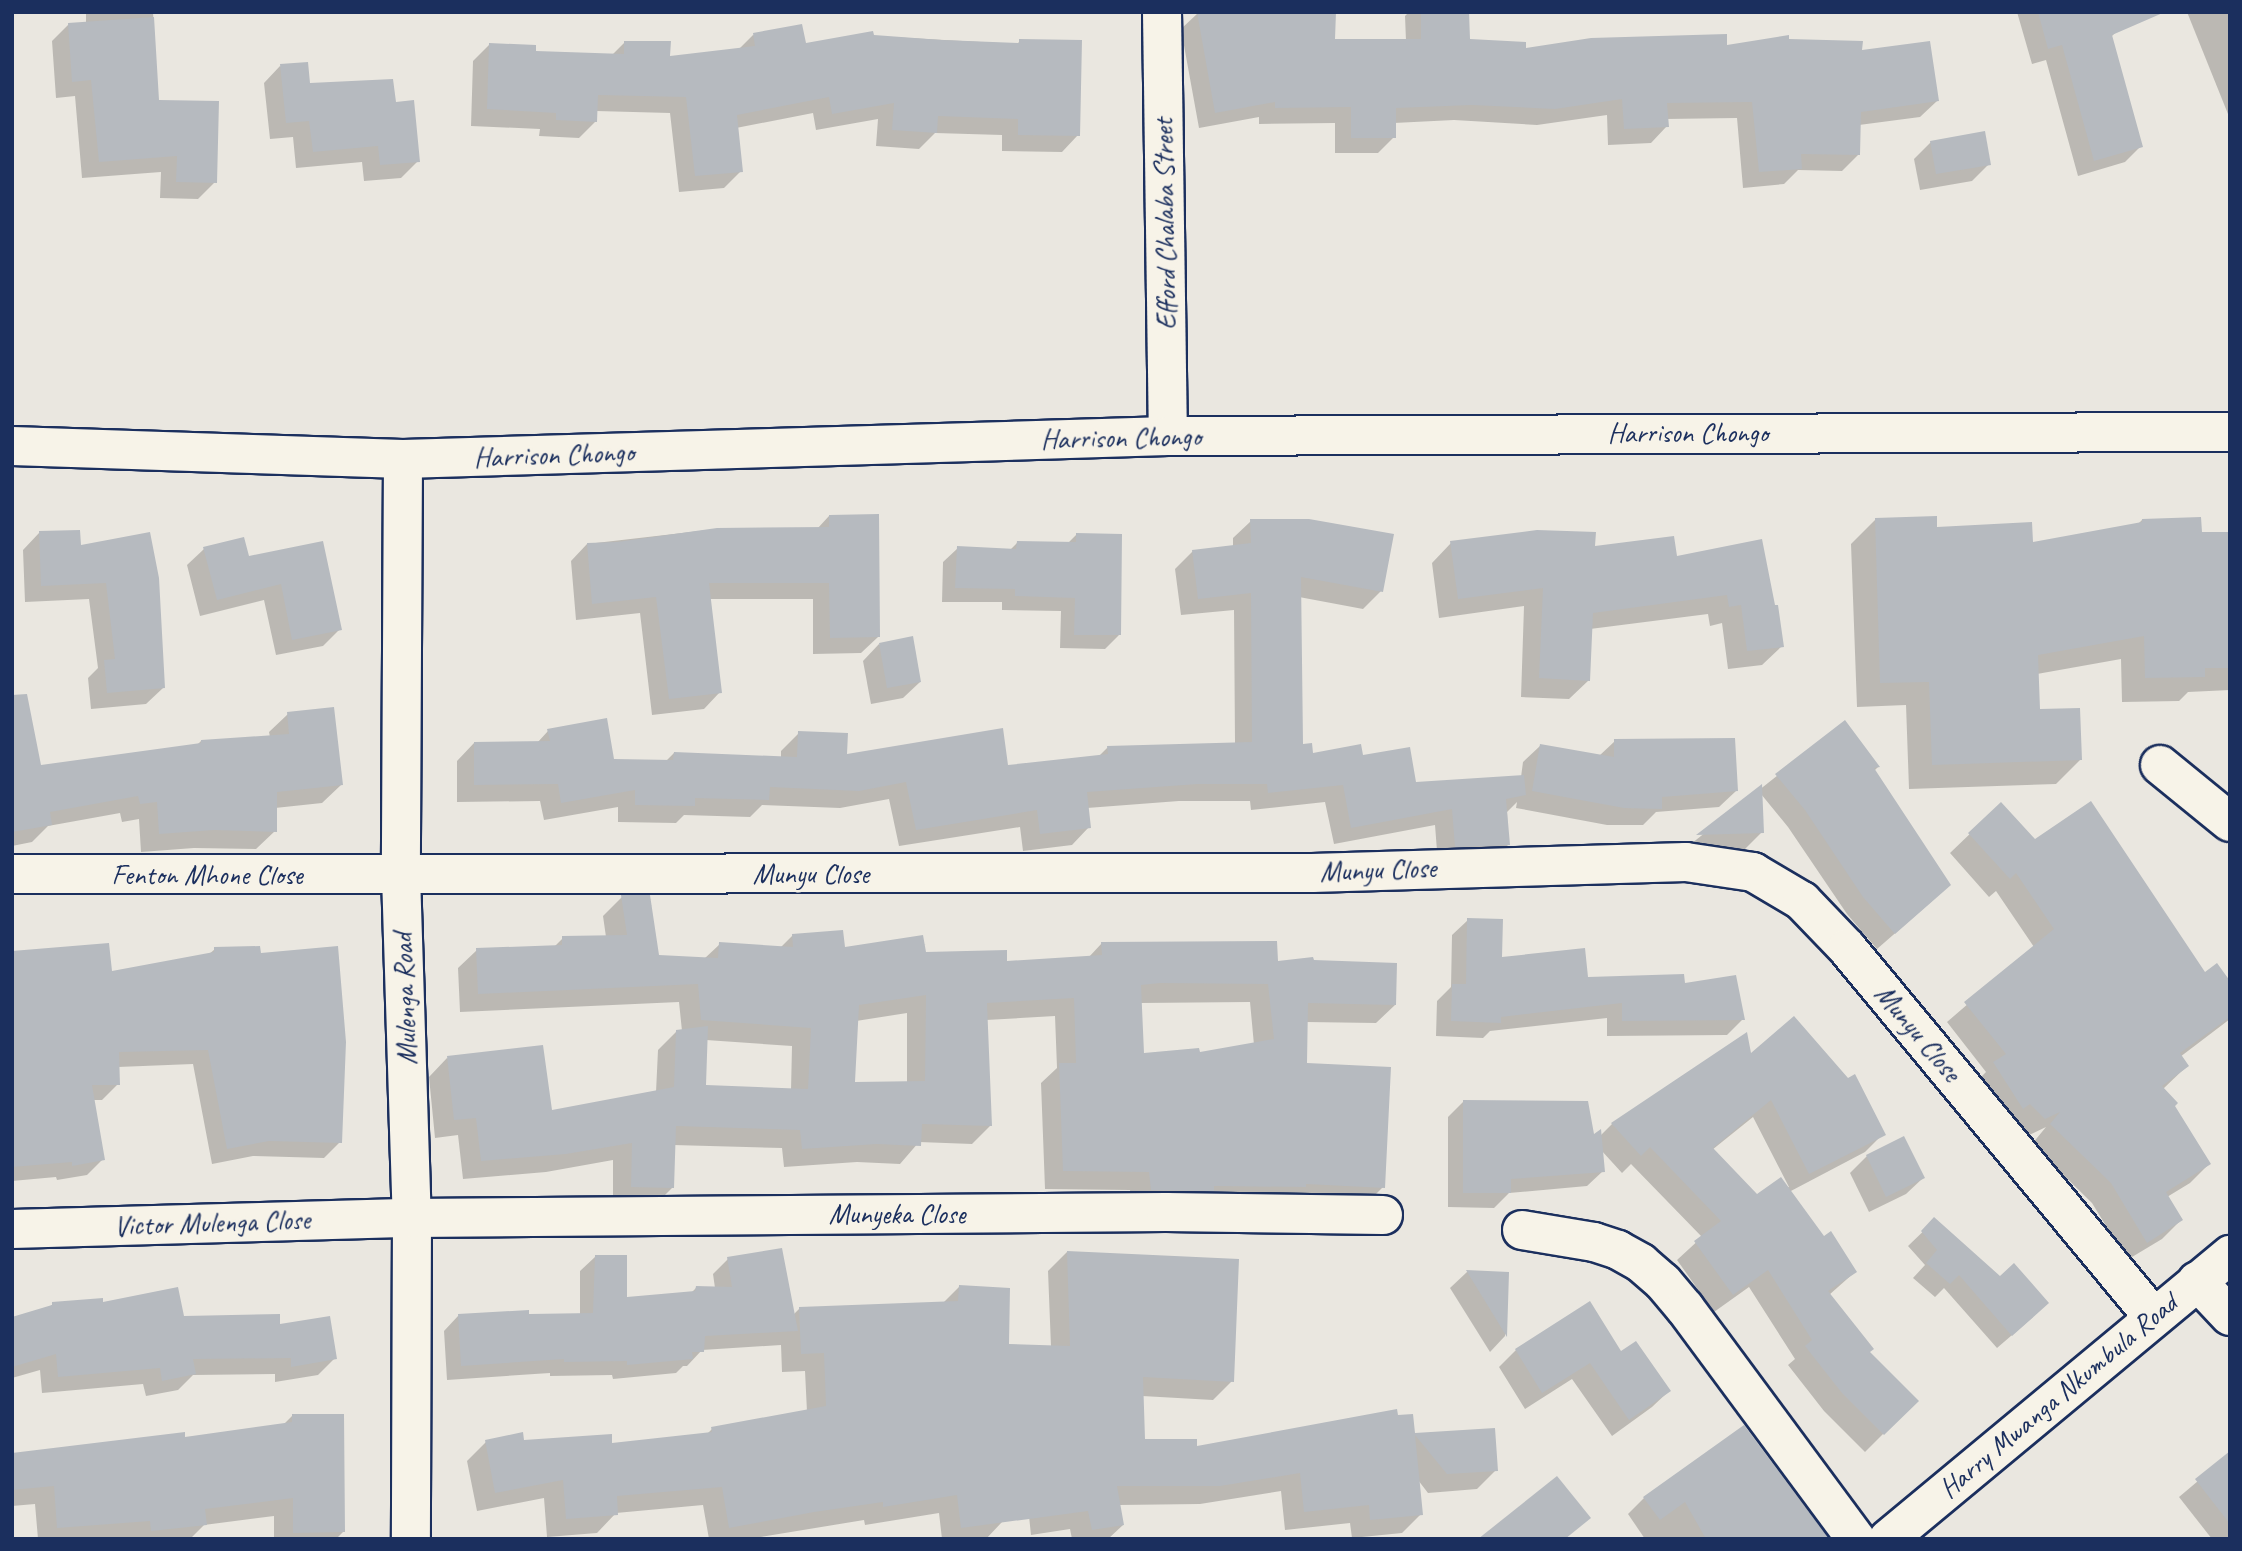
<!DOCTYPE html>
<html>
<head>
<meta charset="utf-8">
<style>
	body { margin:0 }
	#map { position:relative; width:2242px; height:1551px; overflow:hidden; background:#eae7e0; font-family:Caveat,sans-serif }
	div>[style] { position:absolute }
	.shadow>* { inset:0; background:#0003 }
	.building>* { inset:0; background:#b6babf }
	.roads { filter:drop-shadow(2px 0 #1b2f5e) drop-shadow(-2px 0 #1b2f5e) drop-shadow(0 2px #1b2f5e) drop-shadow(0 -2px #1b2f5e) }
	.minor>* { height:38px; margin:-19px; padding:0 19px; transform-origin:19px; border-radius:19px; background:#f7f3e8 }
	span { translate:-50% -50%; white-space:nowrap; text-align:center; line-height:1.15; -webkit-text-stroke:5px #f7f3e8; paint-order:stroke }
	.street-label { font-size:28px; color:#1b2f5e }
	.frame { position:absolute; inset:0; border:14px solid #1b2f5e; pointer-events:none }
</style>
</head>
<body>
<div id="map">
	<div class="shadow">
		<i style="clip-path:polygon(86px 12px,153px 12px,158px 102px,215px 182px,198px 199px,160px 198px,161px 172px,82px 178px,75px 96px,56px 98px,52px 41px,69px 24px,86px 23px)"></i>
		<i style="clip-path:polygon(1409px 12px,1467px 12px,1468px 41px,1524px 50px,1726px 47px,1788px 41px,1861px 52px,1937px 101px,1920px 117px,1859px 125px,1859px 154px,1842px 171px,1798px 170px,1784px 184px,1743px 188px,1737px 118px,1666px 119px,1667px 126px,1651px 143px,1608px 145px,1607px 115px,1537px 125px,1454px 120px,1394px 123px,1394px 137px,1378px 153px,1335px 153px,1335px 123px,1259px 124px,1259px 117px,1199px 128px,1181px 29px,1198px 13px,1333px 41px,1406px 41px,1405px 16px)"></i>
		<i style="clip-path:polygon(2017px 12px,2109px 12px,2115px 33px,2111px 37px,2141px 146px,2125px 162px,2078px 176px,2046px 60px,2032px 64px)"></i>
		<i style="clip-path:polygon(2187px 12px,2230px 12px,2230px 119px)"></i>
		<i style="clip-path:polygon(753px 35px,804px 45px,872px 36px,1017px 44px,1020px 41px,1078px 135px,1062px 152px,1002px 151px,1002px 135px,935px 133px,919px 149px,876px 146px,878px 119px,816px 130px,813px 113px,736px 128px,741px 171px,724px 188px,679px 192px,670px 113px,596px 111px,596px 121px,579px 138px,539px 136px,540px 129px,471px 126px,473px 61px,490px 44px,534px 53px,611px 56px,625px 42px,669px 58px,738px 50px)"></i>
		<i style="clip-path:polygon(280px 66px,309px 85px,394px 104px,418px 161px,401px 178px,364px 181px,362px 162px,296px 168px,293px 137px,270px 139px,264px 83px)"></i>
		<i style="clip-path:polygon(1931px 142px,1989px 164px,1972px 181px,1920px 190px,1914px 159px)"></i>
		<i style="clip-path:polygon(829px 516px,878px 637px,861px 653px,813px 654px,813px 599px,710px 599px,720px 692px,704px 709px,652px 715px,640px 613px,576px 620px,571px 561px,587px 544px,717px 529px,817px 529px)"></i>
		<i style="clip-path:polygon(1875px 520px,2031px 544px,2138px 524px,2142px 520px,2200px 534px,2230px 533px,2230px 690px,2188px 692px,2179px 701px,2122px 702px,2121px 659px,2037px 674px,2038px 711px,2080px 760px,2056px 784px,1909px 789px,1906px 705px,1857px 707px,1851px 544px)"></i>
		<i style="clip-path:polygon(1251px 521px,1381px 591px,1363px 609px,1299px 597px,1301px 746px,1312px 755px,1362px 757px,1415px 784px,1521px 777px,1523px 762px,1540px 746px,1599px 756px,1615px 741px,1736px 791px,1719px 807px,1656px 812px,1643px 825px,1607px 825px,1516px 808px,1517px 802px,1507px 812px,1508px 845px,1490px 862px,1438px 864px,1435px 825px,1334px 844px,1325px 802px,1251px 810px,1250px 801px,1179px 801px,1087px 808px,1089px 827px,1072px 845px,1023px 851px,1020px 827px,899px 846px,889px 799px,840px 808px,762px 805px,750px 817px,684px 815px,676px 823px,618px 822px,618px 807px,544px 820px,540px 801px,457px 802px,457px 761px,474px 743px,537px 743px,548px 731px,613px 761px,665px 762px,674px 753px,781px 758px,781px 751px,799px 733px,845px 756px,1007px 767px,1098px 757px,1108px 747px,1235px 744px,1234px 610px,1181px 615px,1175px 569px,1193px 551px,1233px 547px,1233px 538px)"></i>
		<i style="clip-path:polygon(39px 533px,79px 547px,149px 534px,163px 688px,146px 704px,91px 709px,88px 678px,98px 668px,89px 599px,25px 602px,23px 550px)"></i>
		<i style="clip-path:polygon(1077px 534px,1119px 635px,1105px 649px,1060px 648px,1061px 611px,1002px 610px,1002px 602px,942px 602px,943px 562px,958px 548px,1010px 550px,1017px 543px,1067px 544px)"></i>
		<i style="clip-path:polygon(1761px 542px,1782px 646px,1762px 665px,1728px 669px,1722px 623px,1710px 626px,1708px 614px,1590px 629px,1589px 680px,1569px 699px,1521px 697px,1524px 606px,1439px 618px,1432px 563px,1451px 543px,1593px 548px,1675px 558px)"></i>
		<i style="clip-path:polygon(322px 543px,340px 629px,323px 646px,276px 655px,264px 600px,200px 616px,187px 565px,204px 549px,247px 558px)"></i>
		<i style="clip-path:polygon(879px 644px,920px 682px,903px 698px,871px 704px,863px 661px)"></i>
		<i style="clip-path:polygon(288px 714px,341px 785px,322px 803px,275px 808px,275px 831px,256px 849px,194px 848px,141px 852px,139px 819px,122px 822px,120px 813px,48px 826px,32px 842px,12px 846px,12px 719px,39px 767px,197px 745px,201px 741px,270px 737px,269px 732px)"></i>
		<i style="clip-path:polygon(1844px 723px,1878px 767px,1874px 771px,1932px 901px,1877px 949px,1847px 914px,1788px 827px,1761px 794px,1762px 832px,1745px 849px,1682px 851px)"></i>
		<i style="clip-path:polygon(2001px 804px,2035px 841px,2205px 974px,2230px 984px,2230px 1019px,2180px 1057px,2187px 1066px,2163px 1089px,2209px 1164px,2190px 1183px,2167px 1197px,2181px 1220px,2162px 1239px,2127px 1260px,2092px 1203px,2032px 1144px,2046px 1127px,2025px 1137px,1975px 1083px,1986px 1072px,1947px 1022px,2034px 947px,1996px 891px,1989px 897px,1950px 853px)"></i>
		<i style="clip-path:polygon(evenodd,622px 897px,657px 957px,704px 959px,720px 944px,780px 948px,793px 935px,843px 949px,1006px 962px,1088px 958px,1102px 943px,1276px 963px,1395px 1005px,1376px 1023px,1306px 1022px,1305px 1065px,1383px 1187px,1364px 1206px,1132px 1208px,1130px 1190px,1045px 1189px,1041px 1083px,1057px 1068px,1055px 1016px,986px 1020px,991px 1125px,972px 1144px,919px 1142px,900px 1164px,857px 1162px,784px 1167px,782px 1148px,673px 1145px,673px 1187px,654px 1206px,613px 1205px,613px 1160px,546px 1172px,463px 1179px,458px 1135px,435px 1138px,429px 1077px,447px 1058px,550px 1112px,656px 1092px,658px 1050px,677px 1031px,682px 1031px,679px 1002px,460px 1012px,458px 968px,477px 950px,554px 947px,563px 938px,606px 937px,603px 916px,622px 897px,1250px 1002px,1254px 1045px,1198px 1054px,1142px 1055px,1140px 1003px,1250px 1002px,622px 897px,907px 1013px,907px 1083px,853px 1084px,856px 1021px,907px 1013px,622px 897px,706px 1040px,792px 1046px,791px 1090px,705px 1087px,706px 1040px)"></i>
		<i style="clip-path:polygon(1468px 920px,1501px 959px,1587px 978px,1683px 985px,1743px 1019px,1727px 1035px,1607px 1036px,1607px 1018px,1490px 1031px,1483px 1038px,1436px 1036px,1437px 1001px,1451px 987px,1452px 935px)"></i>
		<i style="clip-path:polygon(215px 949px,340px 1142px,324px 1158px,253px 1156px,212px 1164px,193px 1064px,118px 1067px,118px 1084px,102px 1100px,93px 1100px,103px 1159px,87px 1175px,57px 1180px,56px 1177px,12px 1181px,12px 953px,111px 973px,208px 955px)"></i>
		<i style="clip-path:polygon(evenodd,1746px 1035px,1750px 1056px,1883px 1134px,1865px 1152px,1789px 1192px,1824px 1238px,1855px 1272px,1829px 1295px,1868px 1352px,1916px 1401px,1865px 1452px,1824px 1411px,1788px 1365px,1795px 1359px,1749px 1287px,1714px 1312px,1677px 1260px,1702px 1237px,1631px 1164px,1622px 1173px,1601px 1150px,1603px 1171px,1587px 1186px,1509px 1193px,1494px 1208px,1448px 1207px,1448px 1117px,1464px 1101px,1592px 1137px,1600px 1136px,1612px 1124px,1746px 1035px,1753px 1117px,1789px 1187px,1757px 1196px,1712px 1150px,1753px 1117px)"></i>
		<i style="clip-path:polygon(1867px 1156px,1923px 1178px,1906px 1194px,1869px 1212px,1850px 1173px)"></i>
		<i style="clip-path:polygon(1935px 1220px,2033px 1317px,1997px 1348px,1944px 1288px,1935px 1297px,1913px 1278px,1925px 1265px,1908px 1246px)"></i>
		<i style="clip-path:polygon(1067px 1252px,1232px 1381px,1213px 1400px,1142px 1396px,1144px 1441px,1195px 1448px,1396px 1417px,1414px 1435px,1494px 1430px,1496px 1470px,1477px 1489px,1428px 1493px,1418px 1480px,1421px 1514px,1402px 1533px,1352px 1538px,1350px 1523px,1285px 1530px,1281px 1491px,1200px 1504px,1119px 1505px,1123px 1525px,1108px 1539px,1072px 1539px,1070px 1529px,1031px 1535px,1022px 1450px,1002px 1522px,986px 1539px,942px 1539px,939px 1513px,865px 1525px,864px 1520px,748px 1539px,709px 1539px,703px 1505px,616px 1513px,597px 1533px,547px 1537px,544px 1498px,477px 1511px,467px 1461px,486px 1442px,611px 1444px,707px 1434px,712px 1429px,807px 1412px,805px 1371px,782px 1372px,781px 1345px,702px 1350px,687px 1366px,683px 1366px,676px 1373px,613px 1379px,612px 1375px,550px 1376px,550px 1373px,447px 1380px,444px 1331px,458px 1316px,580px 1315px,580px 1271px,595px 1257px,625px 1299px,691px 1293px,696px 1288px,715px 1288px,713px 1274px,728px 1259px,793px 1315px,800px 1308px,943px 1303px,959px 1287px,1007px 1346px,1051px 1347px,1048px 1271px)"></i>
		<i style="clip-path:polygon(1467px 1272px,1507px 1273px,1505px 1336px,1490px 1352px,1450px 1288px)"></i>
		<i style="clip-path:polygon(53px 1304px,102px 1304px,183px 1318px,279px 1326px,335px 1358px,318px 1375px,275px 1382px,275px 1374px,193px 1375px,178px 1390px,146px 1396px,143px 1384px,42px 1393px,40px 1370px,12px 1378px,12px 1318px,48px 1308px)"></i>
		<i style="clip-path:polygon(1590px 1304px,1621px 1354px,1669px 1391px,1652px 1407px,1612px 1436px,1572px 1379px,1525px 1409px,1499px 1367px,1516px 1350px)"></i>
		<i style="clip-path:polygon(292px 1416px,343px 1532px,336px 1539px,274px 1539px,274px 1516px,204px 1525px,190px 1539px,38px 1539px,35px 1504px,12px 1506px,12px 1455px,184px 1439px,283px 1425px)"></i>
		<i style="clip-path:polygon(1743px 1427px,1814px 1539px,1645px 1539px,1628px 1514px,1644px 1498px)"></i>
		<i style="clip-path:polygon(2230px 1454px,2230px 1539px,2212px 1539px,2179px 1497px)"></i>
	</div>
	<div class="building">
		<i style="clip-path:polygon(1197px 12px,1336px 12px,1335px 39px,1421px 39px,1421px 12px,1469px 12px,1470px 39px,1526px 42px,1526px 48px,1591px 38px,1727px 34px,1727px 45px,1789px 35px,1789px 39px,1863px 41px,1862px 50px,1930px 41px,1939px 101px,1861px 112px,1860px 155px,1801px 154px,1802px 169px,1759px 172px,1752px 102px,1667px 103px,1669px 127px,1624px 129px,1622px 99px,1555px 109px,1472px 105px,1396px 108px,1396px 138px,1351px 138px,1351px 107px,1275px 108px,1275px 102px,1215px 113px)"></i>
		<i style="clip-path:polygon(2038px 12px,2165px 12px,2112px 35px,2143px 147px,2094px 161px,2062px 45px,2048px 49px)"></i>
		<i style="clip-path:polygon(154px 17px,159px 100px,219px 101px,217px 183px,176px 182px,177px 156px,99px 162px,91px 80px,72px 82px,68px 23px)"></i>
		<i style="clip-path:polygon(802px 24px,806px 43px,873px 31px,874px 35px,942px 40px,1019px 43px,1019px 39px,1082px 40px,1080px 136px,1018px 135px,1018px 119px,938px 116px,937px 133px,892px 130px,894px 103px,832px 114px,829px 97px,737px 115px,743px 172px,695px 176px,686px 97px,598px 95px,597px 122px,556px 120px,556px 113px,487px 109px,489px 43px,536px 45px,536px 51px,624px 54px,624px 41px,671px 41px,670px 56px,755px 46px,753px 33px)"></i>
		<i style="clip-path:polygon(308px 62px,310px 83px,393px 79px,396px 102px,414px 100px,420px 162px,380px 165px,378px 146px,313px 152px,309px 121px,286px 123px,280px 64px)"></i>
		<i style="clip-path:polygon(1985px 131px,1991px 165px,1936px 174px,1930px 141px)"></i>
		<i style="clip-path:polygon(879px 514px,880px 637px,830px 638px,829px 583px,709px 583px,722px 693px,669px 699px,656px 597px,592px 604px,587px 543px,617px 542px,717px 528px,829px 527px,829px 515px)"></i>
		<i style="clip-path:polygon(1937px 516px,1937px 527px,2032px 522px,2033px 542px,2142px 522px,2142px 519px,2201px 517px,2202px 532px,2230px 532px,2230px 668px,2205px 668px,2205px 677px,2145px 678px,2144px 636px,2038px 655px,2040px 709px,2080px 708px,2082px 760px,1932px 765px,1929px 682px,1880px 683px,1875px 518px)"></i>
		<i style="clip-path:polygon(1250px 519px,1309px 519px,1394px 534px,1383px 592px,1301px 577px,1303px 744px,1312px 743px,1313px 753px,1361px 744px,1363px 755px,1410px 747px,1416px 782px,1524px 775px,1526px 795px,1506px 799px,1510px 845px,1455px 847px,1452px 809px,1351px 828px,1343px 785px,1268px 793px,1267px 784px,1198px 784px,1087px 792px,1091px 828px,1040px 834px,1037px 810px,916px 830px,906px 782px,859px 791px,770px 787px,769px 800px,695px 798px,695px 806px,635px 805px,635px 790px,561px 803px,558px 784px,474px 785px,474px 742px,550px 741px,547px 729px,607px 718px,614px 759px,673px 760px,674px 752px,797px 757px,798px 731px,848px 733px,847px 754px,1003px 728px,1008px 765px,1108px 754px,1107px 746px,1252px 742px,1251px 593px,1198px 599px,1192px 550px,1251px 543px)"></i>
		<i style="clip-path:polygon(80px 530px,81px 545px,150px 532px,159px 578px,165px 688px,107px 693px,104px 660px,115px 659px,106px 583px,41px 586px,39px 531px)"></i>
		<i style="clip-path:polygon(1537px 530px,1596px 532px,1595px 546px,1674px 536px,1677px 556px,1762px 539px,1775px 605px,1778px 605px,1784px 647px,1747px 651px,1741px 605px,1729px 607px,1727px 595px,1593px 613px,1590px 681px,1539px 678px,1543px 588px,1458px 599px,1450px 541px)"></i>
		<i style="clip-path:polygon(1076px 533px,1122px 534px,1121px 635px,1074px 635px,1075px 598px,1015px 596px,1015px 589px,955px 588px,957px 546px,1016px 549px,1017px 541px,1076px 542px)"></i>
		<i style="clip-path:polygon(244px 537px,249px 556px,323px 541px,342px 630px,292px 640px,281px 584px,217px 600px,203px 547px)"></i>
		<i style="clip-path:polygon(913px 636px,921px 682px,887px 688px,879px 643px)"></i>
		<i style="clip-path:polygon(27px 694px,41px 765px,201px 743px,201px 740px,289px 734px,287px 712px,334px 707px,343px 785px,277px 792px,277px 832px,214px 830px,159px 834px,157px 802px,140px 804px,138px 796px,50px 812px,52px 825px,12px 832px,12px 695px)"></i>
		<i style="clip-path:polygon(1845px 720px,1880px 767px,1874px 768px,1951px 885px,1895px 934px,1863px 897px,1805px 810px,1775px 774px)"></i>
		<i style="clip-path:polygon(1735px 738px,1738px 791px,1662px 797px,1662px 809px,1624px 808px,1532px 791px,1540px 744px,1614px 757px,1614px 739px)"></i>
		<i style="clip-path:polygon(1762px 784px,1764px 833px,1696px 835px)"></i>
		<i style="clip-path:polygon(2091px 801px,2205px 972px,2217px 963px,2230px 981px,2230px 1017px,2180px 1053px,2189px 1066px,2162px 1086px,2178px 1103px,2175px 1106px,2211px 1164px,2166px 1192px,2183px 1220px,2147px 1243px,2111px 1183px,2050px 1124px,2060px 1112px,2045px 1119px,2030px 1104px,2023px 1109px,1993px 1062px,2006px 1054px,1964px 1002px,2054px 929px,2016px 873px,2010px 879px,1968px 833px,2001px 802px,2035px 839px)"></i>
		<i style="clip-path:polygon(evenodd,621px 895px,650px 895px,659px 955px,718px 958px,719px 942px,793px 947px,792px 934px,843px 930px,845px 947px,923px 935px,926px 952px,1007px 950px,1007px 961px,1102px 955px,1101px 942px,1277px 941px,1278px 961px,1313px 957px,1314px 960px,1397px 963px,1396px 1005px,1308px 1003px,1307px 1063px,1391px 1067px,1385px 1188px,1306px 1184px,1306px 1187px,1214px 1186px,1214px 1191px,1151px 1190px,1149px 1172px,1063px 1171px,1059px 1063px,1076px 1063px,1074px 998px,987px 1003px,992px 1126px,922px 1124px,921px 1146px,877px 1144px,802px 1149px,800px 1130px,676px 1126px,674px 1188px,631px 1187px,632px 1143px,566px 1154px,481px 1161px,476px 1118px,454px 1120px,447px 1056px,543px 1045px,552px 1110px,674px 1087px,676px 1030px,708px 1026px,706px 1085px,808px 1089px,811px 1028px,701px 1020px,698px 984px,478px 994px,476px 948px,562px 945px,562px 936px,627px 935px,621px 895px,1160px 983px,1268px 984px,1274px 1039px,1200px 1052px,1199px 1048px,1144px 1053px,1141px 985px,1160px 983px,621px 895px,926px 995px,925px 1081px,855px 1082px,859px 1005px,926px 995px)"></i>
		<i style="clip-path:polygon(1467px 918px,1503px 919px,1502px 957px,1585px 948px,1588px 977px,1684px 974px,1685px 983px,1736px 975px,1745px 1020px,1622px 1021px,1622px 1003px,1501px 1017px,1501px 1023px,1451px 1021px,1452px 984px,1466px 984px)"></i>
		<i style="clip-path:polygon(109px 943px,112px 971px,214px 952px,214px 947px,260px 946px,261px 953px,338px 946px,346px 1042px,342px 1143px,269px 1141px,227px 1149px,208px 1050px,119px 1052px,120px 1085px,92px 1085px,105px 1160px,72px 1166px,72px 1162px,12px 1167px,12px 951px)"></i>
		<i style="clip-path:polygon(1794px 1016px,1848px 1078px,1855px 1074px,1886px 1135px,1809px 1174px,1771px 1100px,1713px 1148px,1757px 1194px,1781px 1177px,1824px 1236px,1831px 1231px,1857px 1272px,1828px 1291px,1874px 1349px,1870px 1352px,1919px 1401px,1884px 1435px,1842px 1393px,1805px 1346px,1812px 1340px,1768px 1270px,1733px 1295px,1694px 1241px,1721px 1221px,1650px 1147px,1641px 1156px,1611px 1123px,1747px 1032px,1751px 1053px)"></i>
		<i style="clip-path:polygon(1463px 1100px,1588px 1101px,1594px 1134px,1601px 1129px,1605px 1172px,1511px 1179px,1511px 1193px,1463px 1193px)"></i>
		<i style="clip-path:polygon(1904px 1136px,1925px 1178px,1886px 1197px,1866px 1155px)"></i>
		<i style="clip-path:polygon(1934px 1217px,2000px 1276px,2014px 1263px,2049px 1303px,2012px 1336px,1959px 1275px,1950px 1284px,1926px 1263px,1937px 1250px,1921px 1231px)"></i>
		<i style="clip-path:polygon(782px 1248px,798px 1331px,705px 1336px,704px 1352px,692px 1352px,693px 1359px,627px 1365px,627px 1361px,564px 1362px,564px 1359px,461px 1366px,458px 1314px,529px 1310px,529px 1314px,593px 1313px,595px 1255px,627px 1255px,627px 1297px,695px 1291px,696px 1286px,732px 1287px,727px 1257px)"></i>
		<i style="clip-path:polygon(1067px 1251px,1239px 1259px,1234px 1382px,1143px 1377px,1145px 1439px,1197px 1439px,1197px 1446px,1397px 1409px,1398px 1415px,1413px 1414px,1415px 1433px,1495px 1428px,1498px 1471px,1447px 1474px,1415px 1435px,1423px 1515px,1370px 1520px,1369px 1505px,1304px 1512px,1300px 1473px,1220px 1486px,1117px 1486px,1124px 1525px,1092px 1530px,1088px 1511px,961px 1528px,957px 1495px,883px 1507px,883px 1502px,814px 1512px,729px 1528px,722px 1487px,617px 1496px,618px 1515px,566px 1519px,563px 1480px,495px 1493px,485px 1440px,523px 1432px,524px 1440px,612px 1434px,612px 1443px,712px 1432px,711px 1427px,826px 1406px,824px 1353px,801px 1354px,799px 1307px,958px 1301px,959px 1285px,1010px 1288px,1009px 1344px,1070px 1346px)"></i>
		<i style="clip-path:polygon(1466px 1270px,1509px 1272px,1507px 1337px)"></i>
		<i style="clip-path:polygon(178px 1287px,184px 1316px,280px 1314px,280px 1324px,330px 1316px,337px 1359px,291px 1367px,291px 1358px,193px 1359px,196px 1374px,162px 1381px,160px 1368px,58px 1377px,56px 1354px,12px 1367px,12px 1317px,52px 1305px,52px 1302px,103px 1298px,103px 1302px)"></i>
		<i style="clip-path:polygon(1590px 1301px,1621px 1351px,1636px 1341px,1671px 1391px,1629px 1420px,1590px 1363px,1542px 1393px,1515px 1349px)"></i>
		<i style="clip-path:polygon(292px 1414px,344px 1414px,345px 1532px,293px 1533px,293px 1498px,205px 1509px,207px 1525px,151px 1531px,150px 1521px,57px 1528px,54px 1486px,12px 1490px,12px 1453px,185px 1432px,185px 1437px,292px 1422px)"></i>
		<i style="clip-path:polygon(1744px 1425px,1785px 1480px,1829px 1539px,1706px 1539px,1685px 1502px,1660px 1520px,1643px 1497px)"></i>
		<i style="clip-path:polygon(2230px 1451px,2230px 1524px,2195px 1479px)"></i>
		<i style="clip-path:polygon(1557px 1476px,1591px 1518px,1565px 1539px,1478px 1539px)"></i>
	</div>
	<div class="roads">
		<div class="minor">
			<i style="left:1162px;top:12px;width:424px;rotate:89.2deg"></i>
			<i style="left:12px;top:446px;width:391px;rotate:1.9deg"></i>
			<i style="left:403px;top:459px;width:765px;rotate:-1.72deg"></i>
			<i style="left:1168px;top:436px;width:1062px;rotate:-0.22deg"></i>
			<i style="left:403px;top:459px;width:416px;rotate:90.3deg"></i>
			<i style="left:401px;top:875px;width:343px;rotate:88.2deg"></i>
			<i style="left:412px;top:1218px;width:321px;rotate:90.2deg"></i>
			<i style="left:2160px;top:765px;width:90px;rotate:39.2deg"></i>
			<i style="left:12px;top:874px;width:1300px;rotate:-0.04deg"></i>
			<i style="left:1312px;top:873px;width:374px;rotate:-1.7deg"></i>
			<i style="left:1686px;top:862px;width:68px;rotate:8.5deg"></i>
			<i style="left:1753px;top:872px;width:57px;rotate:30.6deg"></i>
			<i style="left:1802px;top:901px;width:65px;rotate:46.2deg"></i>
			<i style="left:1847px;top:948px;width:479px;rotate:50.3deg"></i>
			<i style="left:12px;top:1229px;width:400px;rotate:-1.6deg"></i>
			<i style="left:412px;top:1218px;width:754px;rotate:-0.46deg"></i>
			<i style="left:1166px;top:1212px;width:217px;rotate:0.8deg"></i>
			<i style="left:1522px;top:1230px;width:73px;rotate:9.5deg"></i>
			<i style="left:1594px;top:1242px;width:25px;rotate:18deg"></i>
			<i style="left:1618px;top:1250px;width:26px;rotate:29deg"></i>
			<i style="left:1641px;top:1263px;width:29px;rotate:41deg"></i>
			<i style="left:1663px;top:1282px;width:34px;rotate:50deg"></i>
			<i style="left:1685px;top:1308px;width:287px;rotate:53.5deg"></i>
			<i style="left:2197px;top:1281px;width:48px;rotate:46.7deg"></i>
			<i style="left:1888px;top:1539px;width:445px;rotate:-39.7deg"></i>
		</div>
	</div>
	<div class="street-label">
		<span style="left:1165px;top:224px;rotate:-91deg">Efford Chalaba Street</span>
		<span style="left:1688px;top:433px">Harrison Chongo</span>
		<span style="left:1121px;top:438px;rotate:-1deg">Harrison Chongo</span>
		<span style="left:554px;top:455px;rotate:-2deg">Harrison Chongo</span>
		<span style="left:1378px;top:870px;rotate:-2deg">Munyu Close</span>
		<span style="left:811px;top:874px">Munyu Close</span>
		<span style="left:207px;top:875px">Fenton Mhone Close</span>
		<span style="left:405px;top:999px;rotate:-92deg">Mulenga Road</span>
		<span style="left:1918px;top:1033px;rotate:50deg">Munyu Close</span>
		<span style="left:897px;top:1214px">Munyeka Close</span>
		<span style="left:212px;top:1223px;rotate:-2deg">Victor Mulenga Close</span>
		<span style="left:2058px;top:1396px;rotate:-40deg">Harry Mwanga Nkumbula Road</span>
	</div>
	<div class="frame"></div>
</div>
</body>
</html>
